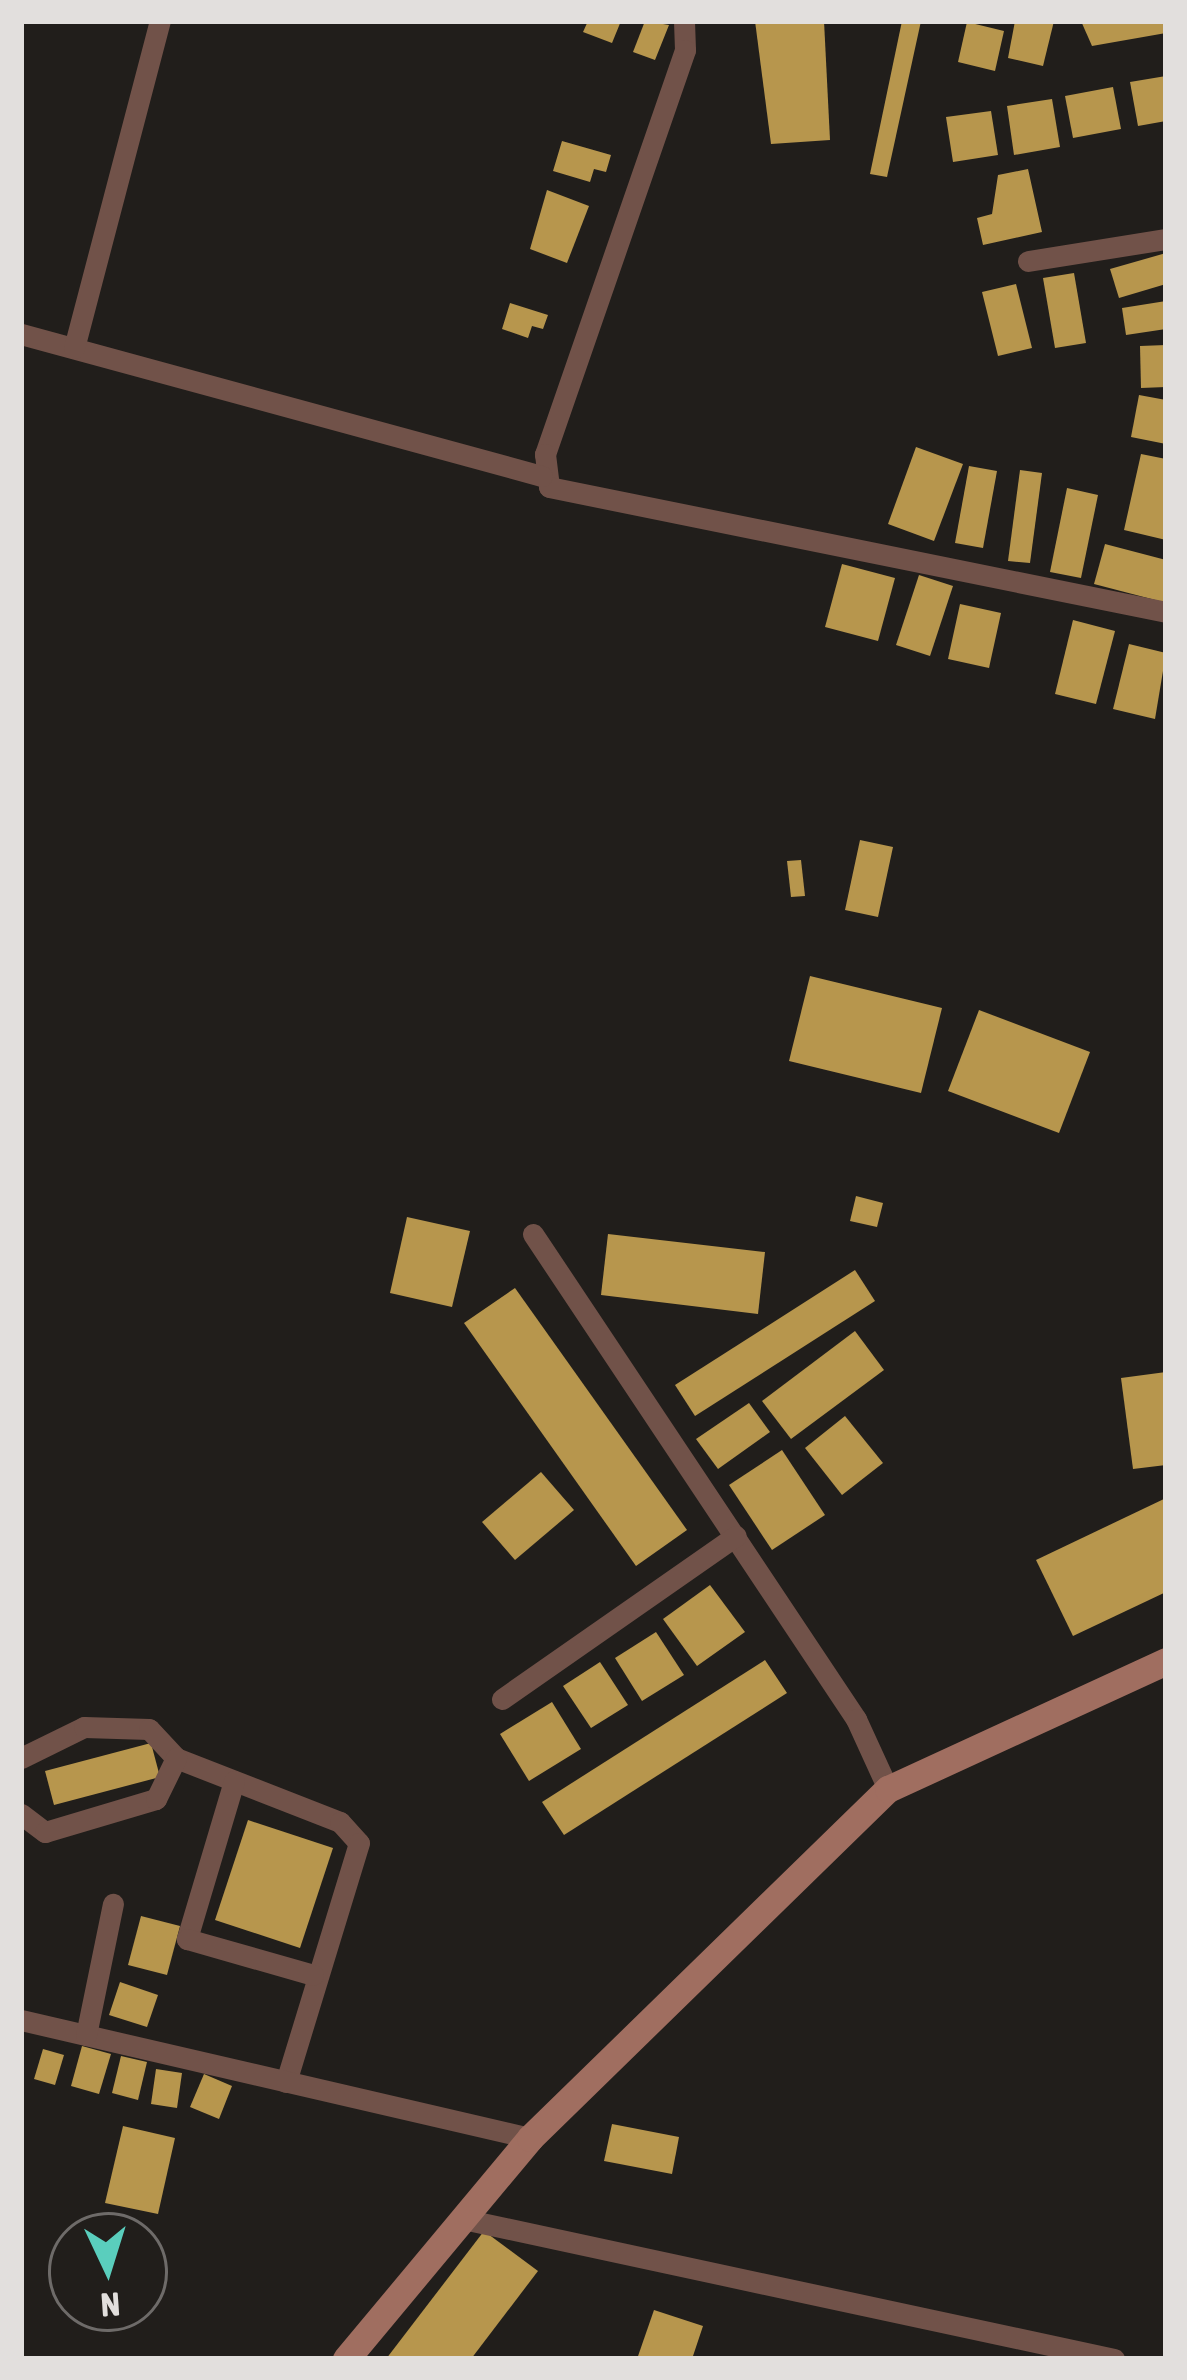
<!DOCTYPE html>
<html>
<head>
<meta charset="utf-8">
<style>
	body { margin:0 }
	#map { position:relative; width:1187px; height:2380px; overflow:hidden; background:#211e1b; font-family:"Asap Condensed",sans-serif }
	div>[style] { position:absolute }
	.building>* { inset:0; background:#b7964d }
	.street>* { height:21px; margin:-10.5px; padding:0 10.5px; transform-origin:10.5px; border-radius:10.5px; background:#715249 }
	.secondary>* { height:27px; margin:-13.5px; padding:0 13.5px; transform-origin:13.5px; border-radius:13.5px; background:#a06e60 }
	span { translate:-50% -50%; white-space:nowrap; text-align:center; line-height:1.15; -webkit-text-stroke:12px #211e1b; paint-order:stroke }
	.frame { position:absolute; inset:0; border:24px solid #e2dfdd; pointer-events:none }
	.north { position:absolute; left:48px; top:2212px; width:120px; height:120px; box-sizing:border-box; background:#211e1b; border:3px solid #6e6b69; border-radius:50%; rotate:176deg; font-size:33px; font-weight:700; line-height:48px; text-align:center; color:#e2dfdd }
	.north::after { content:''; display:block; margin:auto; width:42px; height:54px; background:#5acebd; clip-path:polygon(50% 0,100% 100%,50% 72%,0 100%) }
</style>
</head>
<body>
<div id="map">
	<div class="building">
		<i style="clip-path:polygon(588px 21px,621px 21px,612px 43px,583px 32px)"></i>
		<i style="clip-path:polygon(645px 21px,669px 25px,655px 60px,633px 52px)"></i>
		<i style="clip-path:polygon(755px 21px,824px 21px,830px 140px,771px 144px)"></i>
		<i style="clip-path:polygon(902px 21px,921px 21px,887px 177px,870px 174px)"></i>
		<i style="clip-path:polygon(1015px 21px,1054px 21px,1043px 66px,1008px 58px)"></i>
		<i style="clip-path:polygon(1081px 21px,1166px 21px,1166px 33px,1092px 46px)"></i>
		<i style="clip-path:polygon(967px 22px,1004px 31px,995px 71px,958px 62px)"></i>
		<i style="clip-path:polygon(1166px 76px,1166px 121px,1138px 126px,1130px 82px)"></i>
		<i style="clip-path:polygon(1113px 87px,1121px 129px,1073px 138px,1065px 96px)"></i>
		<i style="clip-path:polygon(1052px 99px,1060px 147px,1014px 155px,1007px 106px)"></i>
		<i style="clip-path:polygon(991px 111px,998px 155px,953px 162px,946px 117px)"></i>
		<i style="clip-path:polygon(562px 141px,611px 155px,606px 172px,594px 169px,590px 182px,553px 171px)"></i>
		<i style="clip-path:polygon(1028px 169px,1042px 232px,983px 245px,977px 218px,992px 214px,998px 175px)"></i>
		<i style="clip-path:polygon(547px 190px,589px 206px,567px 263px,530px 249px)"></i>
		<i style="clip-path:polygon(1166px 253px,1166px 284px,1119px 298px,1110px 269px)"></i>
		<i style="clip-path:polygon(1074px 273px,1086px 343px,1055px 348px,1043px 278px)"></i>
		<i style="clip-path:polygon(1016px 284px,1032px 348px,998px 356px,982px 292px)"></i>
		<i style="clip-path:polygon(1166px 301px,1166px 329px,1126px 335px,1122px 308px)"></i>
		<i style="clip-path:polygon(510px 303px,548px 315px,543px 329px,532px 326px,528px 338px,502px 329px)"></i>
		<i style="clip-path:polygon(1166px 345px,1166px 387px,1141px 388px,1140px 346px)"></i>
		<i style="clip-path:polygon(1139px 395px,1166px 400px,1166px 444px,1131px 437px)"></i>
		<i style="clip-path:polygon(916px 447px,963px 464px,934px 541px,888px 524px)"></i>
		<i style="clip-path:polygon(1141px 454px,1166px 459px,1166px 540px,1124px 530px)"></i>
		<i style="clip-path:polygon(969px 466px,997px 471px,983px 548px,955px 543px)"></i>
		<i style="clip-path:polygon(1020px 470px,1042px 473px,1030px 563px,1008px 561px)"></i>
		<i style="clip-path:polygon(1067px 488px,1098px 495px,1081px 578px,1050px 572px)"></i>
		<i style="clip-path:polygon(1105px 544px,1166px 560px,1163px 602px,1094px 584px)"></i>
		<i style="clip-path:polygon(842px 564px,895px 578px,878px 641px,825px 627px)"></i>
		<i style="clip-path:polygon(919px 575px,953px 586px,930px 656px,896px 645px)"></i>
		<i style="clip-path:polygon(960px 604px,1001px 613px,989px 668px,948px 659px)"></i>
		<i style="clip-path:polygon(1073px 620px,1115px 631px,1096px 704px,1055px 694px)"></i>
		<i style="clip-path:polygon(1129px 644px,1166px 653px,1155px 719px,1113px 709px)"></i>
		<i style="clip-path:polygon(860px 840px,893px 847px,878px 917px,845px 910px)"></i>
		<i style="clip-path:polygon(801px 860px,805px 896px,791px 897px,787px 861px)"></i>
		<i style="clip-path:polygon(810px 976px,942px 1008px,921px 1093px,789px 1061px)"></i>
		<i style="clip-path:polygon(979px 1010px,1090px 1052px,1059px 1133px,948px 1091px)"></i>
		<i style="clip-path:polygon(856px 1196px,883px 1203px,877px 1227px,850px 1221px)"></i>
		<i style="clip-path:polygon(407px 1217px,470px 1231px,452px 1307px,390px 1293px)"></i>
		<i style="clip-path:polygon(608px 1234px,765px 1252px,758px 1314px,601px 1295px)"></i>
		<i style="clip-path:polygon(855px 1270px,875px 1301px,695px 1416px,675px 1385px)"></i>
		<i style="clip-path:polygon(515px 1288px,687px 1530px,636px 1566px,464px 1323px)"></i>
		<i style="clip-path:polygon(855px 1331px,884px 1370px,791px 1439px,762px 1401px)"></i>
		<i style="clip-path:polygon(1166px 1372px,1166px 1465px,1133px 1469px,1121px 1378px)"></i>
		<i style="clip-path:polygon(749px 1403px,770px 1432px,718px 1469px,696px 1439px)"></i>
		<i style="clip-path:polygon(845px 1416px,883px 1463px,842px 1495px,805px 1448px)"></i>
		<i style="clip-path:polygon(782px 1450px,825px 1515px,772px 1550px,729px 1485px)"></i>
		<i style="clip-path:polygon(541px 1472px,574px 1510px,515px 1560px,482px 1522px)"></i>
		<i style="clip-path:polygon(1166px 1498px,1166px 1592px,1073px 1636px,1036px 1560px)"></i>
		<i style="clip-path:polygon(710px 1585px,745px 1632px,697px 1666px,663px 1619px)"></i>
		<i style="clip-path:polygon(656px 1632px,684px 1675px,642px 1701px,615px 1658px)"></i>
		<i style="clip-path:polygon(765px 1660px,787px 1693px,564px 1835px,542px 1802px)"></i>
		<i style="clip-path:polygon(600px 1662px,628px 1705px,591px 1728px,563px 1686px)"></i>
		<i style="clip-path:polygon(552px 1702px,581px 1749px,529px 1781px,500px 1734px)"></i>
		<i style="clip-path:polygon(151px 1743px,160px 1777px,54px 1805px,45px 1771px)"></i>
		<i style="clip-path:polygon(248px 1820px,333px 1848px,300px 1948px,215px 1920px)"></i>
		<i style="clip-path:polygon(141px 1916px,180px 1926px,167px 1975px,128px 1965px)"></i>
		<i style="clip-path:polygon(120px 1982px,158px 1995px,147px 2027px,109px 2015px)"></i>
		<i style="clip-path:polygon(82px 2046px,111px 2054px,99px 2094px,71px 2086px)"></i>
		<i style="clip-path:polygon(43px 2049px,64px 2055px,55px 2085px,34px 2079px)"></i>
		<i style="clip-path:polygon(121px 2056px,147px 2062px,138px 2100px,112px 2093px)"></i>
		<i style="clip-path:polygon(156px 2069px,182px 2073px,177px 2108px,151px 2104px)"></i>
		<i style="clip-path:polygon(204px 2074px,232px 2086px,219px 2119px,190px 2107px)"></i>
		<i style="clip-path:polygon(612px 2124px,679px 2137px,672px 2174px,604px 2161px)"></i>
		<i style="clip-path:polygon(123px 2126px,175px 2138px,158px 2214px,105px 2203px)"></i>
		<i style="clip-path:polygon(484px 2231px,538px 2271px,471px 2359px,386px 2359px)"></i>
		<i style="clip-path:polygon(654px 2310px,703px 2326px,692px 2359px,637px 2359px)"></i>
	</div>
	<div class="street">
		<i style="left:684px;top:21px;width:29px;rotate:88deg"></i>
		<i style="left:685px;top:50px;width:428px;rotate:109.1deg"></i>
		<i style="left:545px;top:454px;width:33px;rotate:83deg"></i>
		<i style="left:549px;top:487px;width:630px;rotate:11.45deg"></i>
		<i style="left:1028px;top:261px;width:140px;rotate:-9.1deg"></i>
		<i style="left:21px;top:334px;width:540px;rotate:15.25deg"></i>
		<i style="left:74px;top:348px;width:338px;rotate:-75.3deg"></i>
		<i style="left:533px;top:1234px;width:583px;rotate:56.34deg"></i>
		<i style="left:856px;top:1719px;width:77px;rotate:65.4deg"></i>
		<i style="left:502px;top:1699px;width:285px;rotate:-34.9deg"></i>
		<i style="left:21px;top:1758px;width:70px;rotate:-26.2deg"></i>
		<i style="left:84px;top:1727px;width:65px;rotate:1.8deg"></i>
		<i style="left:149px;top:1729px;width:40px;rotate:47deg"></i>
		<i style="left:176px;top:1758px;width:176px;rotate:21.3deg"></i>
		<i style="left:340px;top:1822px;width:28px;rotate:48deg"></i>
		<i style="left:359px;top:1843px;width:250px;rotate:107deg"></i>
		<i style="left:234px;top:1781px;width:165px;rotate:106.6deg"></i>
		<i style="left:187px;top:1939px;width:131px;rotate:15.9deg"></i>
		<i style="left:21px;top:1814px;width:30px;rotate:37deg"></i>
		<i style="left:45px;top:1832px;width:116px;rotate:-16.6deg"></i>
		<i style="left:156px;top:1799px;width:46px;rotate:-64deg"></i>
		<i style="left:21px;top:2020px;width:522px;rotate:13.05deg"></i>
		<i style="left:86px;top:2035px;width:134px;rotate:-78.4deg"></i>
		<i style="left:463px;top:2219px;width:666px;rotate:12.14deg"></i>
	</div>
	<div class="secondary">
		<i style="left:346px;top:2359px;width:288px;rotate:-50.2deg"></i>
		<i style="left:530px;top:2138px;width:500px;rotate:-44.3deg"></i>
		<i style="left:888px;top:1789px;width:306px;rotate:-24.7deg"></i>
	</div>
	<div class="frame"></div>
	<div class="north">N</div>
</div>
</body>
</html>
